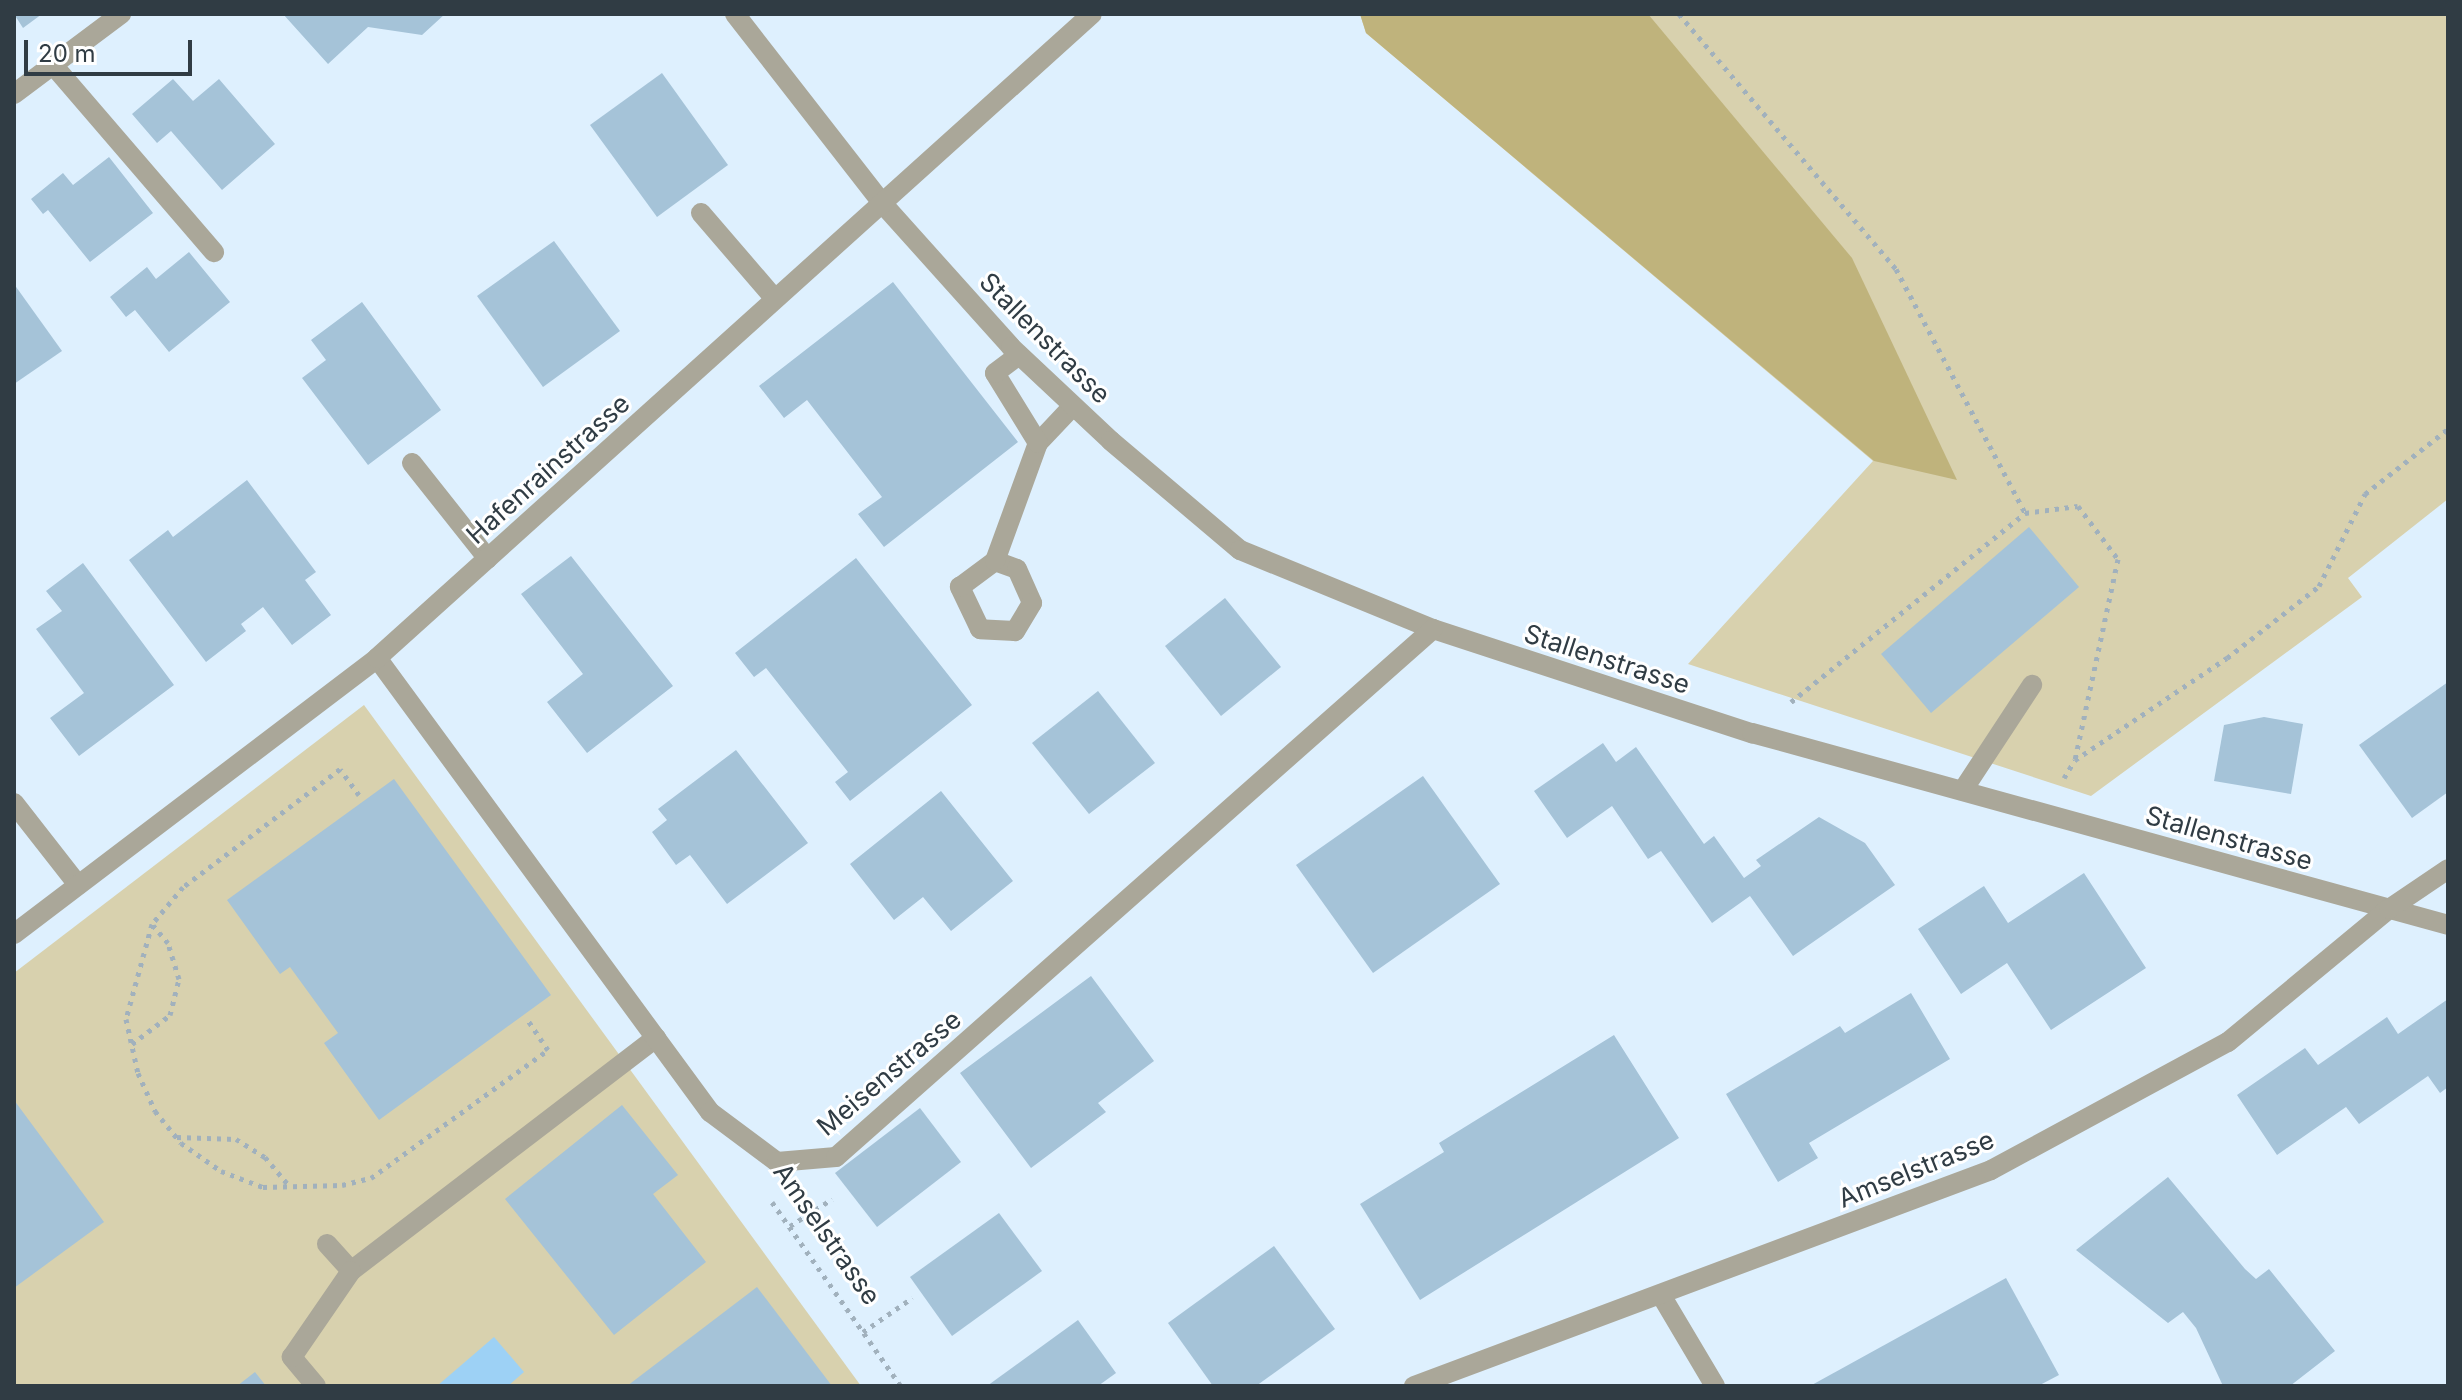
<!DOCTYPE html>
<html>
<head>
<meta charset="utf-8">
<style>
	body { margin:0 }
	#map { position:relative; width:2462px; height:1400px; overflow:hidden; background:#def0fe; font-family:Inter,sans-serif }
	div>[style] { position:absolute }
	.green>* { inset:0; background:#d8d1ae }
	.forest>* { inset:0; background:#bfb37c }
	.water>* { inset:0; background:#9dd1f5 }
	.building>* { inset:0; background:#a5c3d8 }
	.path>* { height:5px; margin-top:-2.5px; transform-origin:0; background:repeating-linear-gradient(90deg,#a1b1bd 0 4px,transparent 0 10px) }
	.service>* { height:20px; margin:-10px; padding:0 10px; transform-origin:10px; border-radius:10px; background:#aaa799 }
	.minor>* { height:20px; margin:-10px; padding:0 10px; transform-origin:10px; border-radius:10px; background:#aaa799 }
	span { translate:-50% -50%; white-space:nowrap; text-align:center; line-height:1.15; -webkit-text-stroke:6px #fff; paint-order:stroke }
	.street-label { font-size:26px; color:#303c44 }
	.frame { position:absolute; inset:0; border:16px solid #303c44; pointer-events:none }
	.scale { position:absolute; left:24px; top:40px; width:168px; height:36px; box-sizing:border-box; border:4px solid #303c44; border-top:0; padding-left:10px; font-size:24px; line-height:28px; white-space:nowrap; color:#303c44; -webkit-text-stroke:6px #fff; paint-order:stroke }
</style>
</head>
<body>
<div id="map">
	<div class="green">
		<i style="clip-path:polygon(1360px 14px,2448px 14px,2448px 499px,2348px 578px,2362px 597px,2091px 796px,1688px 664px,1873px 461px,1366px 33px)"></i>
		<i style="clip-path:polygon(364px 705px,861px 1386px,14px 1386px,14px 973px)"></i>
	</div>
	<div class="forest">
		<i style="clip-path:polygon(1360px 14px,1648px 14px,1852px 258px,1957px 480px,1874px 461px,1366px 33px)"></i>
	</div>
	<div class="water">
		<i style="clip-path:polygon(494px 1337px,524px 1372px,508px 1386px,437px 1386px)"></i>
	</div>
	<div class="building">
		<i style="clip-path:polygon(14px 14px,42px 14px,23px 28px)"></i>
		<i style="clip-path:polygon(283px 14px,445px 14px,422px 35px,368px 27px,328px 64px)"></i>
		<i style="clip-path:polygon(662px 73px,728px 165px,657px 217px,590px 125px)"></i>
		<i style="clip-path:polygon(173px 79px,193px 101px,219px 79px,275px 144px,222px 190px,171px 131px,157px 143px,132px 114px)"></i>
		<i style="clip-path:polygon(109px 157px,153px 213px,90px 262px,48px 210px,43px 214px,31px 199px,63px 173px,73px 185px)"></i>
		<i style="clip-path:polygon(554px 241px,620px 331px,543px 387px,477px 296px)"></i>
		<i style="clip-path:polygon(189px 252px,230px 302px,169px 352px,135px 310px,126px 317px,110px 297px,147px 267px,156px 279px)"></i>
		<i style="clip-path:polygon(893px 282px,1018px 442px,884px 547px,858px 514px,882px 497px,807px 400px,784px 418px,759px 386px)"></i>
		<i style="clip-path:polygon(14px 284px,62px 351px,14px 384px)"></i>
		<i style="clip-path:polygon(362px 302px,441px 410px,368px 465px,302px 378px,326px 360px,311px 340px)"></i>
		<i style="clip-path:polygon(247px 480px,316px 572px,305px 580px,331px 615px,292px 645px,263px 607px,241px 624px,246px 631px,206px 662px,129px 560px,168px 530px,173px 537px)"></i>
		<i style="clip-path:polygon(2029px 527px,2079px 587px,1931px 713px,1881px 654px)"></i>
		<i style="clip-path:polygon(571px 556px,673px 686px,587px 753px,547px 702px,583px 674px,521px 594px)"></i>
		<i style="clip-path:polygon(856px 558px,972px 705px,850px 801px,835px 782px,848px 772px,766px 668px,754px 677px,735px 653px)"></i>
		<i style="clip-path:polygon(83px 563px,174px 685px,79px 756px,50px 718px,84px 693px,36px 629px,62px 611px,46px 591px)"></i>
		<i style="clip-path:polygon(1225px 598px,1281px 667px,1221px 716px,1165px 646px)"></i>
		<i style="clip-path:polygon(2448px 682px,2448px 792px,2412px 818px,2359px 745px)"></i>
		<i style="clip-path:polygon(1098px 691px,1155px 763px,1089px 814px,1032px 743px)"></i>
		<i style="clip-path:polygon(2264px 717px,2303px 724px,2291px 794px,2214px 781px,2224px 725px)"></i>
		<i style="clip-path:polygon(1603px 743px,1616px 762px,1636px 747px,1704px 844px,1714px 836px,1744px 878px,1761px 866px,1756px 860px,1819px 817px,1865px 843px,1895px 885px,1793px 956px,1750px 896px,1712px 923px,1661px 851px,1648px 859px,1612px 806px,1567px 838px,1534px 791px)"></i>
		<i style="clip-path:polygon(736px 750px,808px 843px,727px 904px,690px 855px,676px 865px,652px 832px,667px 820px,658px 809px)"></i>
		<i style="clip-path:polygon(1423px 776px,1500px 884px,1373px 973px,1296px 865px)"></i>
		<i style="clip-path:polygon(394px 779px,551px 995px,379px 1120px,324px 1043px,338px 1033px,290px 967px,280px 974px,227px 900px)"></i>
		<i style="clip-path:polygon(941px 791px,1013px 881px,951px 931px,923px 897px,894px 920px,850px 864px)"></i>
		<i style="clip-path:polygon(2084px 873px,2146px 968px,2051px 1030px,2007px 963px,1961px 994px,1918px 929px,1984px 886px,2008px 923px)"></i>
		<i style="clip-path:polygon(1091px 976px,1154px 1061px,1098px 1103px,1106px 1112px,1031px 1168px,960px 1073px)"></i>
		<i style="clip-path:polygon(1911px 993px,1950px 1059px,1809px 1143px,1818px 1158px,1778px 1182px,1726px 1094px,1840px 1026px,1845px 1033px)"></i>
		<i style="clip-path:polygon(2448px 999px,2448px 1087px,2440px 1093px,2428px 1076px,2359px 1124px,2346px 1107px,2277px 1155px,2237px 1095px,2305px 1048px,2318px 1065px,2387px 1017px,2398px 1034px)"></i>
		<i style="clip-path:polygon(1614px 1035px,1679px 1138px,1420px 1300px,1360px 1204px,1444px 1152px,1439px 1143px)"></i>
		<i style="clip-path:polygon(14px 1100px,104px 1222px,14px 1288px)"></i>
		<i style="clip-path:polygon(622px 1105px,678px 1175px,653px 1194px,706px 1262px,614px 1335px,505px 1199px)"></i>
		<i style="clip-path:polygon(920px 1108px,961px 1162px,877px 1227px,835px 1173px)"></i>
		<i style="clip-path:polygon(2168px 1177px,2245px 1269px,2256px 1279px,2269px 1269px,2335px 1351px,2290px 1386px,2223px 1386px,2196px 1328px,2183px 1312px,2168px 1323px,2076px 1250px)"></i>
		<i style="clip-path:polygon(999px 1213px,1042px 1271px,952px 1336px,910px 1277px)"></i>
		<i style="clip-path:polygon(1274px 1246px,1335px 1329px,1256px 1386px,1213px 1386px,1168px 1323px)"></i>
		<i style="clip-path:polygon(2006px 1278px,2059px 1375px,2038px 1386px,1810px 1386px)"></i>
		<i style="clip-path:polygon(757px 1287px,832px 1386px,627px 1386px)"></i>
		<i style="clip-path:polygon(1078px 1320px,1116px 1373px,1098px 1386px,987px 1386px)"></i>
		<i style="clip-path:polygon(255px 1372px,266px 1386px,237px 1386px)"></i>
	</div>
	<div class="path">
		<i style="left:1679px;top:14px;width:335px;rotate:49.6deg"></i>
		<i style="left:1896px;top:269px;width:276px;rotate:62.1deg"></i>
		<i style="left:1791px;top:702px;width:301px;rotate:-38.9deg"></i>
		<i style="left:2025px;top:513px;width:53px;rotate:-7.5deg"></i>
		<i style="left:2078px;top:506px;width:66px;rotate:53deg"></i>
		<i style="left:2118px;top:559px;width:206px;rotate:102.1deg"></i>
		<i style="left:2064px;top:778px;width:21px;rotate:-59deg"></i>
		<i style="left:2075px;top:760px;width:183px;rotate:-33.9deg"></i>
		<i style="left:2227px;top:658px;width:117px;rotate:-38deg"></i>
		<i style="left:2319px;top:586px;width:103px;rotate:-63.4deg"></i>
		<i style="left:2365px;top:494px;width:105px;rotate:-38.1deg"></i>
		<i style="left:359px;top:795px;width:32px;rotate:-126deg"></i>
		<i style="left:340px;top:769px;width:196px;rotate:143.1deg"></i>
		<i style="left:183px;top:887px;width:48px;rotate:130deg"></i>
		<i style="left:152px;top:924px;width:98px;rotate:105.3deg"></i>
		<i style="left:126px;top:1019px;width:55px;rotate:77.5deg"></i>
		<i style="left:138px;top:1073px;width:42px;rotate:65.9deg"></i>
		<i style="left:155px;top:1111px;width:41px;rotate:50.9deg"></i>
		<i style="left:181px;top:1143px;width:49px;rotate:35deg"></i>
		<i style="left:221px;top:1171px;width:45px;rotate:20.9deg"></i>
		<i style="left:263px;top:1187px;width:79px;rotate:-1.5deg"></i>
		<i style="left:342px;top:1185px;width:30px;rotate:-14deg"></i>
		<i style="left:371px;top:1178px;width:218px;rotate:-35.9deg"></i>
		<i style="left:548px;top:1050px;width:36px;rotate:-124deg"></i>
		<i style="left:132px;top:1044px;width:48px;rotate:-37.3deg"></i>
		<i style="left:170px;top:1015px;width:37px;rotate:-76deg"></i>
		<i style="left:179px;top:979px;width:38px;rotate:-107deg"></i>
		<i style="left:168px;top:943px;width:23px;rotate:-130deg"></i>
		<i style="left:177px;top:1137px;width:59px;rotate:1.9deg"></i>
		<i style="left:236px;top:1139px;width:34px;rotate:32deg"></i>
		<i style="left:265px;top:1157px;width:39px;rotate:50deg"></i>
		<i style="left:772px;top:1202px;width:225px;rotate:55deg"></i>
		<i style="left:790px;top:1226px;width:50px;rotate:-32.7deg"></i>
		<i style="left:863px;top:1332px;width:60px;rotate:-34.8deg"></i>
	</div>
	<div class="service">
		<i style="left:53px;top:65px;width:247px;rotate:49.3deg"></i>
		<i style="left:701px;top:213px;width:113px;rotate:49.3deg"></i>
		<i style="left:1038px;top:443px;width:51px;rotate:-46.6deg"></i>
		<i style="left:412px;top:463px;width:122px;rotate:51.6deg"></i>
		<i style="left:995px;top:561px;width:23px;rotate:20deg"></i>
		<i style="left:1017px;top:569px;width:37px;rotate:66deg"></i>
		<i style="left:1032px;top:603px;width:33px;rotate:121deg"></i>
		<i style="left:1015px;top:631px;width:35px;rotate:-177deg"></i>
		<i style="left:980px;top:629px;width:47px;rotate:-115.5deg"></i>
		<i style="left:960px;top:587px;width:44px;rotate:-36.6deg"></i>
		<i style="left:995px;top:561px;width:126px;rotate:-70deg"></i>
		<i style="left:1038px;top:443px;width:82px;rotate:-121.6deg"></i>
		<i style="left:995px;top:373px;width:30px;rotate:-37deg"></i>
		<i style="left:1963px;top:790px;width:126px;rotate:-56.7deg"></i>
		<i style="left:14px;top:803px;width:104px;rotate:52deg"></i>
		<i style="left:327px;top:1244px;width:36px;rotate:48deg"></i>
		<i style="left:351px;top:1271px;width:384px;rotate:-37.4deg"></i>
		<i style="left:1661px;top:1295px;width:106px;rotate:59.3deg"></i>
		<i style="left:316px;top:1386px;width:38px;rotate:-130deg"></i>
		<i style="left:292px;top:1357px;width:104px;rotate:-55.5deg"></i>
	</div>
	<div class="minor">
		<i style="left:735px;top:14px;width:239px;rotate:52.1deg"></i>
		<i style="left:882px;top:203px;width:193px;rotate:48.1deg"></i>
		<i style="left:1011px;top:347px;width:137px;rotate:43.2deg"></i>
		<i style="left:1111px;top:441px;width:169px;rotate:40.2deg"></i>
		<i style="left:1240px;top:550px;width:209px;rotate:22.3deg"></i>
		<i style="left:1433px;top:629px;width:336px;rotate:18.1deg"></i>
		<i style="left:1752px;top:733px;width:722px;rotate:15.42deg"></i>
		<i style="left:14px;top:94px;width:134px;rotate:-36.8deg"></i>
		<i style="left:377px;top:658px;width:563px;rotate:53.74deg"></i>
		<i style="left:710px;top:1112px;width:84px;rotate:36.7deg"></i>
		<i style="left:777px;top:1162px;width:59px;rotate:-4.8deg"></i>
		<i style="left:836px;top:1157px;width:797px;rotate:-41.49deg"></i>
		<i style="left:14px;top:934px;width:456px;rotate:-37.2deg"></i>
		<i style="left:377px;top:658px;width:962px;rotate:-42.01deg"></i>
		<i style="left:1414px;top:1386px;width:616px;rotate:-20.52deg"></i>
		<i style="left:1991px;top:1170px;width:269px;rotate:-28.4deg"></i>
		<i style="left:2228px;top:1042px;width:209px;rotate:-39.6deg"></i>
		<i style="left:2389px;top:909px;width:71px;rotate:-34.1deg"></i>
	</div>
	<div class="street-label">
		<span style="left:1045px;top:338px;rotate:45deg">Stallenstrasse</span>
		<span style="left:548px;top:469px;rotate:-42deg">Hafenrainstrasse</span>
		<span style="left:1607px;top:659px;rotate:18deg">Stallenstrasse</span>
		<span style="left:2229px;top:838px;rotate:16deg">Stallenstrasse</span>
		<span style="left:889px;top:1073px;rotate:-40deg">Meisenstrasse</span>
		<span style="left:1916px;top:1169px;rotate:-22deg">Amselstrasse</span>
		<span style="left:827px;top:1234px;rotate:55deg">Amselstrasse</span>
	</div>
	<div class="frame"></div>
	<div class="scale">20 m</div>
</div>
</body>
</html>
